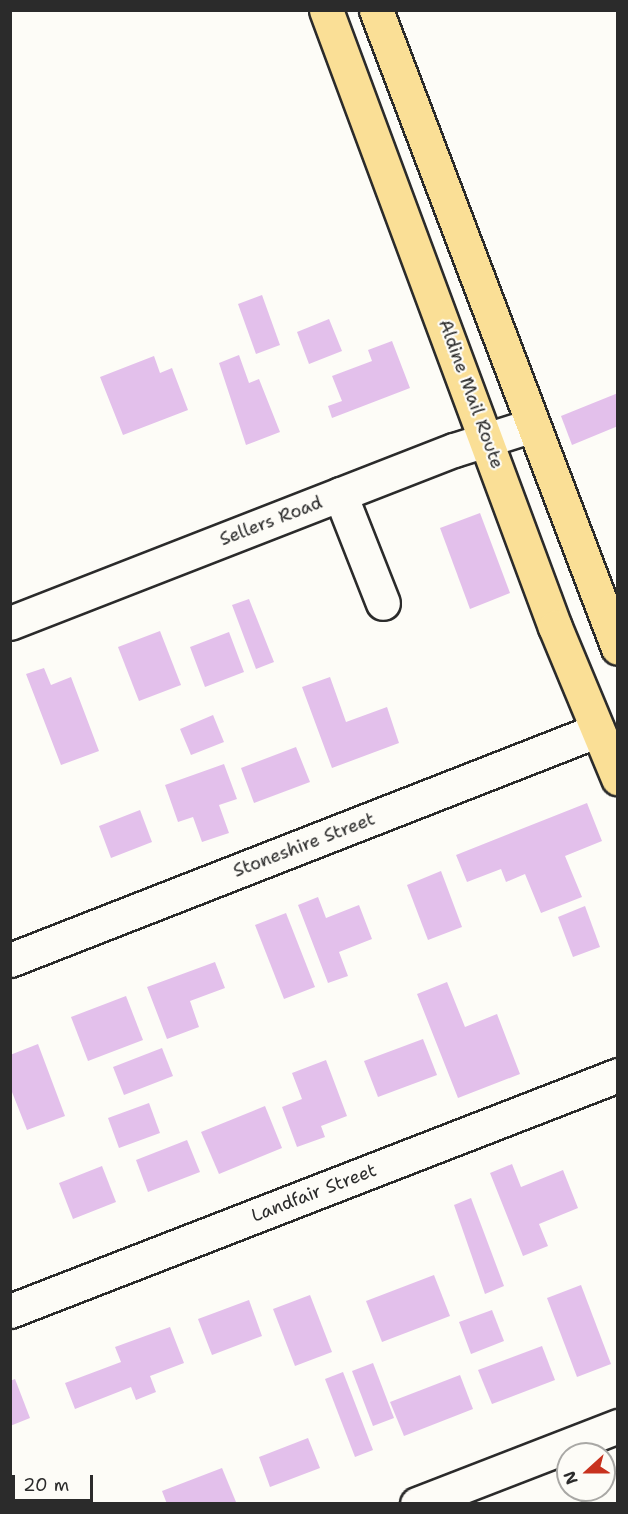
<!DOCTYPE html>
<html>
<head>
<meta charset="utf-8">
<style>
	body { margin:0 }
	#map { position:relative; width:628px; height:1514px; overflow:hidden; background:#fdfcf7; font-family:"Shantell Sans",sans-serif }
	div>[style] { position:absolute }
	.building>* { inset:0; background:#e3c0eb }
	.roads { filter:drop-shadow(2px 0 #2b2b2b) drop-shadow(-2px 0 #2b2b2b) drop-shadow(0 2px #2b2b2b) drop-shadow(0 -2px #2b2b2b) }
	.minor>* { height:33px; margin:-16.5px; padding:0 16.5px; transform-origin:16.5px; border-radius:16.5px; background:#fdfcf7 }
	.major>* { height:33px; margin:-16.5px; padding:0 16.5px; transform-origin:16.5px; border-radius:16.5px; background:#fadf96 }
	span { translate:-50% -50%; white-space:nowrap; text-align:center; line-height:1.15; -webkit-text-stroke:4.5px #fdfcf7; paint-order:stroke }
	.street-label { font-size:18px; color:#2b2b2b }
	.frame { position:absolute; inset:0; border:12px solid #2b2b2b; pointer-events:none }
	.north { position:absolute; left:556px; top:1442px; width:60px; height:60px; box-sizing:border-box; background:#fdfcf7; border:2px solid #a9a8a5; border-radius:50%; rotate:249deg; font-size:16px; font-weight:700; line-height:24px; text-align:center; color:#2b2b2b }
	.north::after { content:''; display:block; margin:auto; width:21px; height:27px; background:#c8321e; clip-path:polygon(50% 0,100% 100%,50% 72%,0 100%) }
	.scale { position:absolute; left:12px; top:1475px; width:81px; height:27px; box-sizing:border-box; border:3px solid #2b2b2b; border-top:0; padding-left:8px; font-size:18px; line-height:21px; white-space:nowrap; color:#2b2b2b; -webkit-text-stroke:4px #fdfcf7; paint-order:stroke }
</style>
</head>
<body>
<div id="map">
	<div class="building">
		<i style="clip-path:polygon(262px 295px,280px 345px,256px 354px,238px 304px)"></i>
		<i style="clip-path:polygon(329px 319px,342px 351px,309px 364px,297px 332px)"></i>
		<i style="clip-path:polygon(392px 341px,410px 388px,332px 418px,328px 406px,342px 401px,332px 376px,372px 361px,368px 350px)"></i>
		<i style="clip-path:polygon(239px 355px,249px 383px,259px 379px,280px 432px,246px 445px,219px 363px)"></i>
		<i style="clip-path:polygon(154px 356px,160px 373px,172px 368px,188px 410px,123px 435px,100px 377px)"></i>
		<i style="clip-path:polygon(618px 393px,618px 426px,572px 445px,561px 416px)"></i>
		<i style="clip-path:polygon(480px 513px,510px 593px,470px 609px,440px 528px)"></i>
		<i style="clip-path:polygon(249px 599px,274px 662px,256px 669px,232px 605px)"></i>
		<i style="clip-path:polygon(160px 631px,181px 685px,139px 701px,118px 647px)"></i>
		<i style="clip-path:polygon(229px 632px,244px 672px,205px 687px,190px 647px)"></i>
		<i style="clip-path:polygon(44px 668px,51px 685px,71px 677px,99px 751px,61px 765px,26px 674px)"></i>
		<i style="clip-path:polygon(330px 677px,346px 722px,387px 707px,399px 743px,332px 768px,302px 687px)"></i>
		<i style="clip-path:polygon(213px 715px,224px 742px,191px 755px,180px 729px)"></i>
		<i style="clip-path:polygon(296px 747px,310px 782px,254px 803px,241px 768px)"></i>
		<i style="clip-path:polygon(224px 764px,237px 799px,219px 805px,229px 833px,202px 842px,193px 817px,178px 822px,165px 785px)"></i>
		<i style="clip-path:polygon(587px 803px,602px 841px,565px 856px,582px 897px,541px 913px,525px 874px,506px 882px,501px 869px,467px 882px,456px 855px)"></i>
		<i style="clip-path:polygon(140px 810px,152px 842px,111px 858px,99px 826px)"></i>
		<i style="clip-path:polygon(441px 871px,462px 927px,428px 940px,407px 885px)"></i>
		<i style="clip-path:polygon(318px 897px,326px 918px,359px 905px,372px 939px,339px 952px,348px 976px,328px 983px,298px 905px)"></i>
		<i style="clip-path:polygon(585px 906px,600px 947px,573px 957px,558px 917px)"></i>
		<i style="clip-path:polygon(286px 913px,315px 987px,284px 999px,255px 925px)"></i>
		<i style="clip-path:polygon(215px 962px,225px 988px,190px 1001px,199px 1027px,167px 1039px,147px 987px)"></i>
		<i style="clip-path:polygon(447px 982px,465px 1027px,497px 1014px,520px 1074px,458px 1098px,417px 994px)"></i>
		<i style="clip-path:polygon(126px 996px,143px 1040px,88px 1061px,71px 1017px)"></i>
		<i style="clip-path:polygon(423px 1039px,437px 1075px,378px 1097px,364px 1061px)"></i>
		<i style="clip-path:polygon(38px 1044px,65px 1116px,27px 1130px,10px 1087px,10px 1055px)"></i>
		<i style="clip-path:polygon(162px 1048px,173px 1076px,124px 1095px,113px 1067px)"></i>
		<i style="clip-path:polygon(326px 1060px,347px 1116px,321px 1126px,325px 1137px,297px 1147px,282px 1107px,302px 1099px,292px 1073px)"></i>
		<i style="clip-path:polygon(149px 1103px,160px 1133px,119px 1148px,108px 1118px)"></i>
		<i style="clip-path:polygon(265px 1106px,282px 1148px,219px 1174px,201px 1132px)"></i>
		<i style="clip-path:polygon(187px 1140px,200px 1172px,148px 1192px,136px 1160px)"></i>
		<i style="clip-path:polygon(512px 1164px,521px 1187px,563px 1170px,578px 1208px,539px 1224px,548px 1246px,523px 1256px,490px 1173px)"></i>
		<i style="clip-path:polygon(102px 1166px,116px 1202px,73px 1219px,59px 1183px)"></i>
		<i style="clip-path:polygon(471px 1198px,504px 1286px,485px 1294px,454px 1205px)"></i>
		<i style="clip-path:polygon(434px 1275px,450px 1316px,382px 1342px,366px 1301px)"></i>
		<i style="clip-path:polygon(581px 1285px,611px 1364px,577px 1377px,547px 1298px)"></i>
		<i style="clip-path:polygon(310px 1295px,332px 1352px,295px 1366px,273px 1309px)"></i>
		<i style="clip-path:polygon(249px 1300px,262px 1336px,212px 1355px,198px 1319px)"></i>
		<i style="clip-path:polygon(492px 1310px,504px 1341px,471px 1354px,459px 1322px)"></i>
		<i style="clip-path:polygon(170px 1327px,184px 1363px,150px 1376px,156px 1392px,136px 1400px,131px 1387px,75px 1409px,65px 1383px,121px 1362px,115px 1347px)"></i>
		<i style="clip-path:polygon(542px 1346px,555px 1380px,492px 1404px,478px 1370px)"></i>
		<i style="clip-path:polygon(373px 1363px,394px 1418px,373px 1426px,352px 1371px)"></i>
		<i style="clip-path:polygon(343px 1372px,373px 1450px,355px 1457px,325px 1379px)"></i>
		<i style="clip-path:polygon(460px 1375px,473px 1409px,404px 1436px,390px 1402px)"></i>
		<i style="clip-path:polygon(15px 1379px,30px 1418px,10px 1426px,10px 1381px)"></i>
		<i style="clip-path:polygon(308px 1438px,320px 1468px,270px 1487px,259px 1457px)"></i>
		<i style="clip-path:polygon(222px 1468px,236px 1502px,167px 1504px,162px 1491px)"></i>
	</div>
	<div class="roads">
		<div class="minor">
			<i style="left:340px;top:494px;width:117px;rotate:68.5deg"></i>
			<i style="left:10px;top:623px;width:477px;rotate:-21.3deg"></i>
			<i style="left:454px;top:450px;width:83px;rotate:-17.6deg"></i>
			<i style="left:10px;top:960px;width:631px;rotate:-21.36deg"></i>
			<i style="left:10px;top:1311px;width:652px;rotate:-21.21deg"></i>
			<i style="left:417px;top:1504px;width:216px;rotate:-21.2deg"></i>
		</div>
		<div class="major">
			<i style="left:326px;top:10px;width:658px;rotate:69.64deg"></i>
			<i style="left:555px;top:627px;width:164px;rotate:67.4deg"></i>
			<i style="left:376px;top:10px;width:682px;rotate:69.23deg"></i>
		</div>
	</div>
	<div class="street-label">
		<span style="left:471px;top:394px;rotate:70deg">Aldine Mail Route</span>
		<span style="left:271px;top:521px;rotate:-21deg">Sellers Road</span>
		<span style="left:304px;top:845px;rotate:-21deg">Stoneshire Street</span>
		<span style="left:314px;top:1193px;rotate:-21deg">Landfair Street</span>
	</div>
	<div class="frame"></div>
	<div class="north">N</div>
	<div class="scale">20 m</div>
</div>
</body>
</html>
